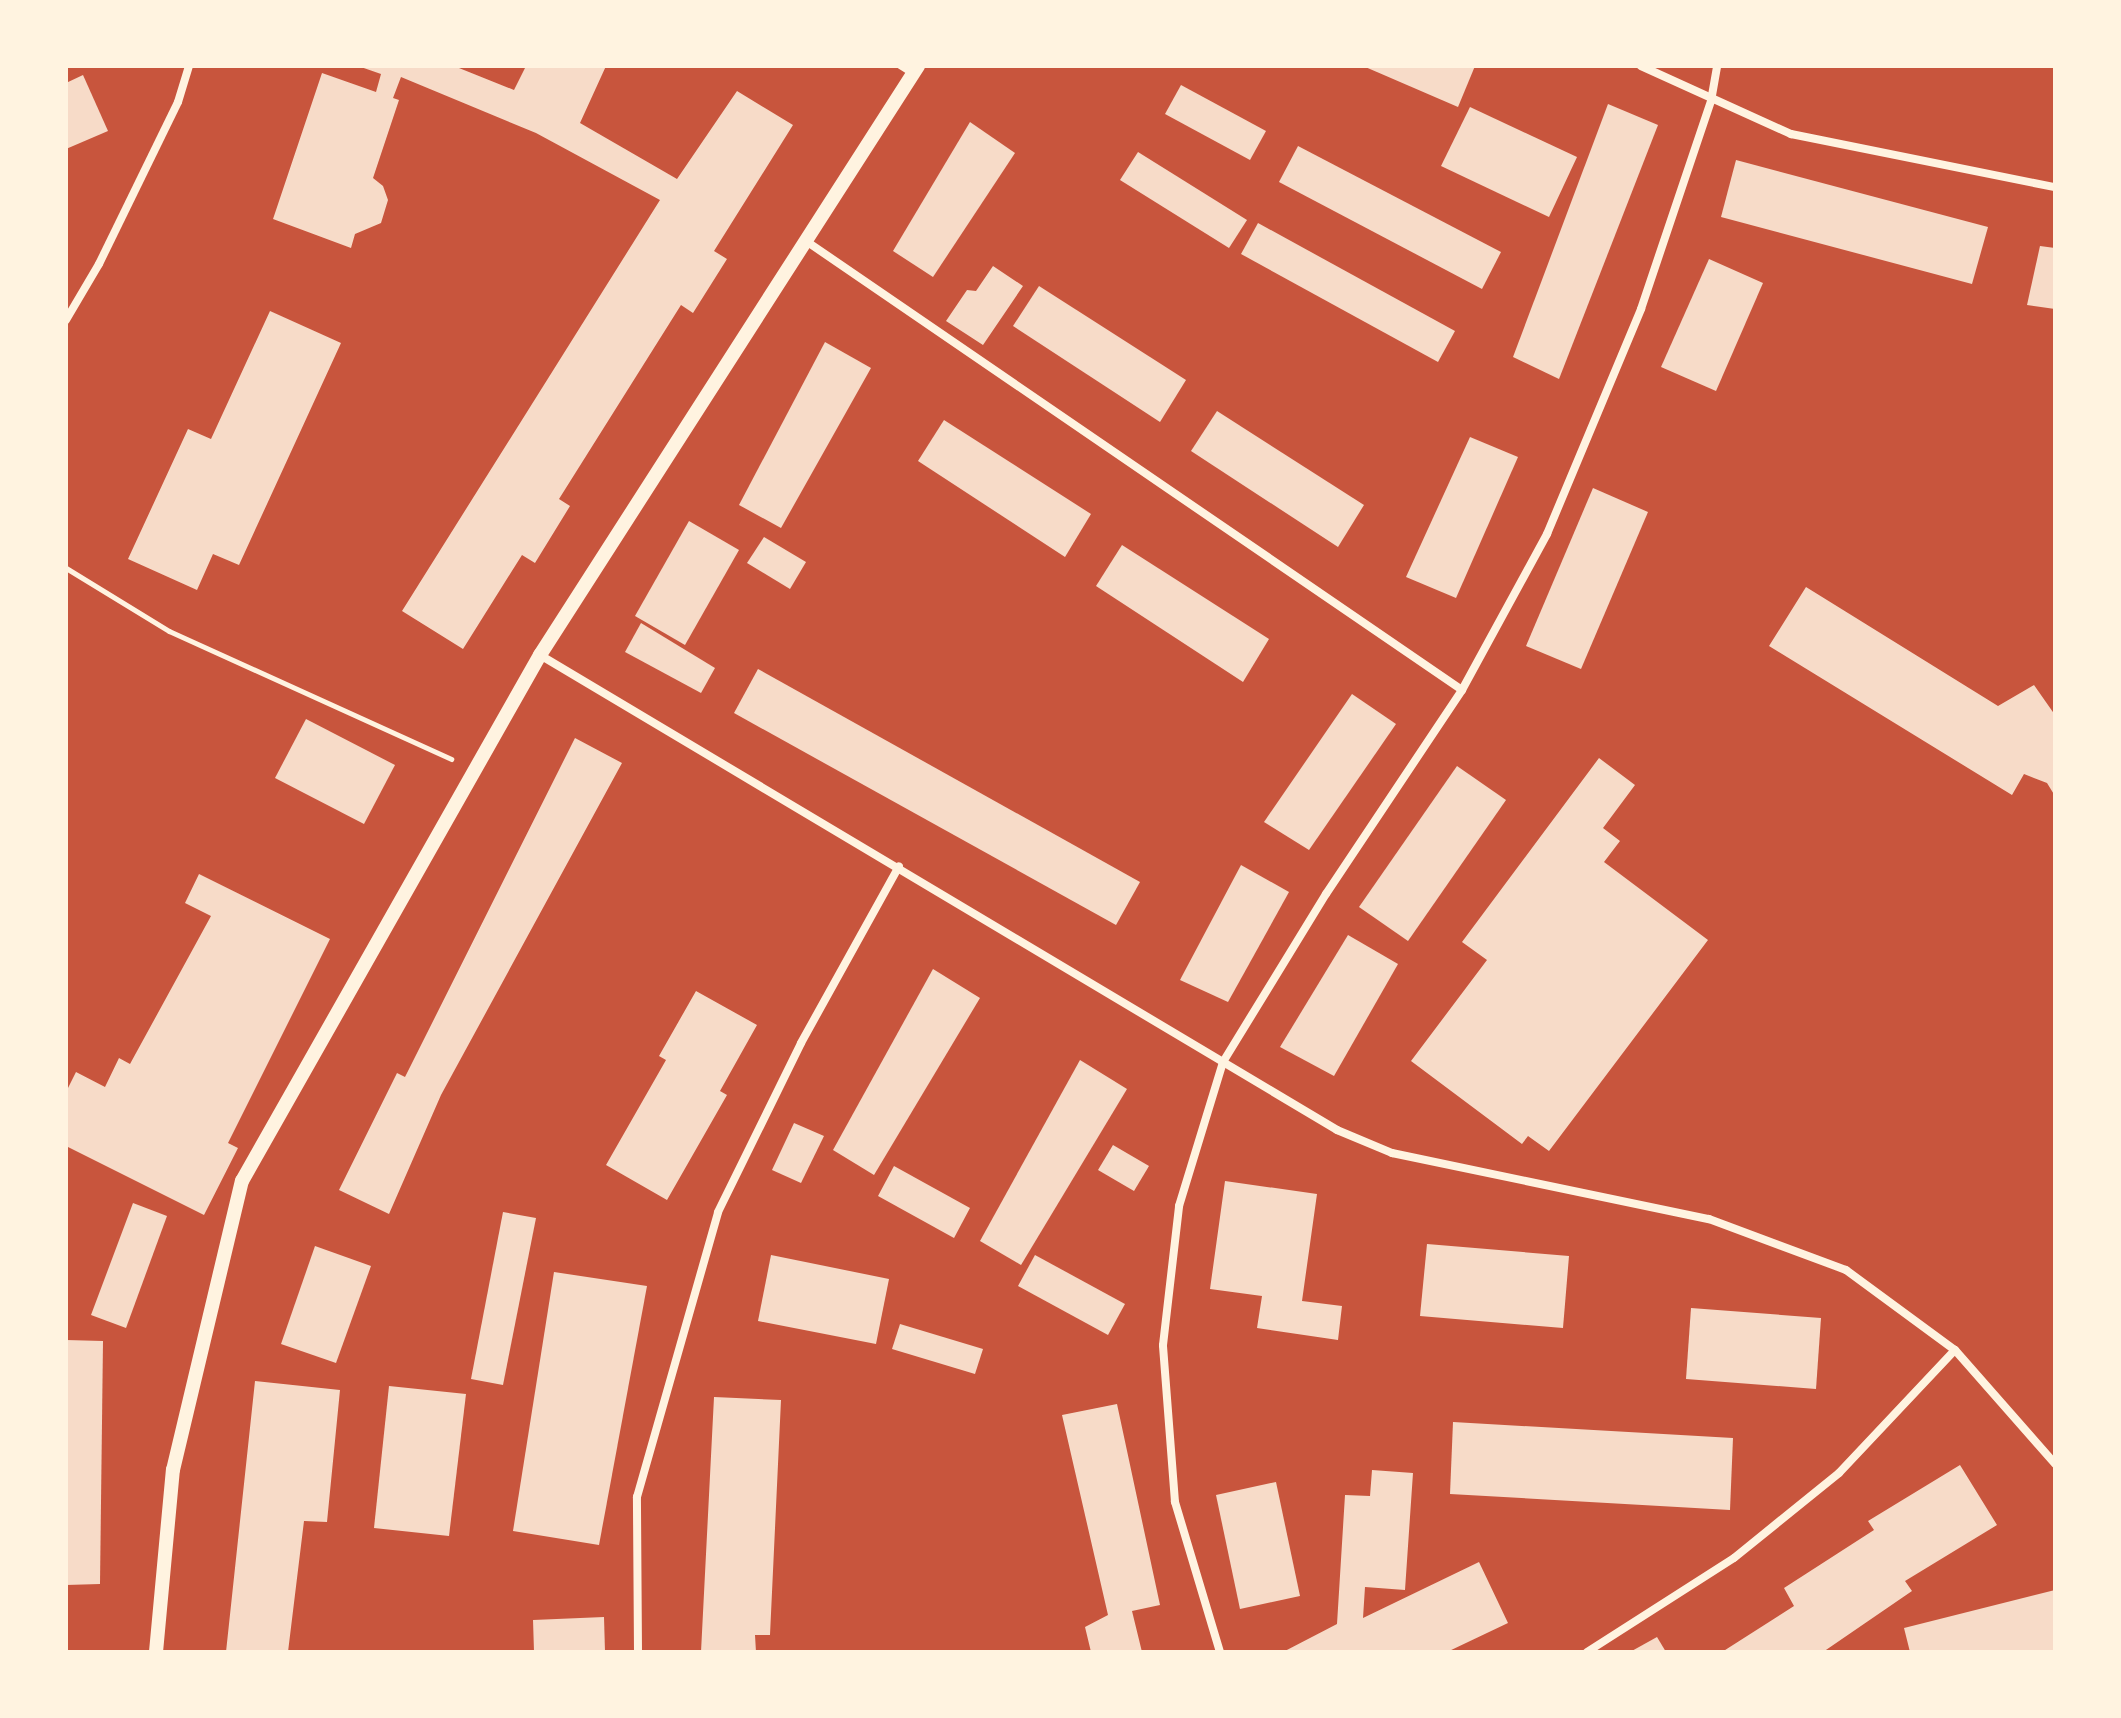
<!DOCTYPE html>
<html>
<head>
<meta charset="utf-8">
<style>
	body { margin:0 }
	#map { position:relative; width:2121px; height:1718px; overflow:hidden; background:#c8553d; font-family:"Work Sans",sans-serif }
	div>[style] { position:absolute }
	.building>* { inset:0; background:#f7dbc8 }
	.path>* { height:5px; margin:-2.5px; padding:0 2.5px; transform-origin:2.5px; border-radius:2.5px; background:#fff3e0 }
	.service>* { height:6px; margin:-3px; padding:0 3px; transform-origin:3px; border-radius:3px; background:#fff3e0 }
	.minor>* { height:8px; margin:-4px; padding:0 4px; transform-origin:4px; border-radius:4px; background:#fff3e0 }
	.tertiary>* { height:14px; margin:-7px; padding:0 7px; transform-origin:7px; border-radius:7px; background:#fff3e0 }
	span { translate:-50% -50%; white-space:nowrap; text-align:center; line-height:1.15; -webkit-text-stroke:8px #fff3e0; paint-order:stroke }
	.frame { position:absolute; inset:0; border:68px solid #fff3e0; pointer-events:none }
</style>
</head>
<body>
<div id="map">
	<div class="building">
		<i style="clip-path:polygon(358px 66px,454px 66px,514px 90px,526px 66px,606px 66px,580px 123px,677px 179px,737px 91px,793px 125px,714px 251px,727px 259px,693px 313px,681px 305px,559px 499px,570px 506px,535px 563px,522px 555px,463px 649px,402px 611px,660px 200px,536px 133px,401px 77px,393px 98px,399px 100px,373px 178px,383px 186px,388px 200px,381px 223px,355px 234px,351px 248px,273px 219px,322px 73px,376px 92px,381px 74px)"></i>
		<i style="clip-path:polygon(1363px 66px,1475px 66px,1458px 107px)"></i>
		<i style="clip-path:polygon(83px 75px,108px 131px,66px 149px,66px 83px)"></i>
		<i style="clip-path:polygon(1181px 85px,1266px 131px,1250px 160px,1165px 114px)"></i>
		<i style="clip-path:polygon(1608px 104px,1658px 125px,1559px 379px,1513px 357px)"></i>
		<i style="clip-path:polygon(1470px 107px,1577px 157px,1549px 217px,1441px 166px)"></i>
		<i style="clip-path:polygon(970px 122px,1015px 153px,933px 277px,893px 251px)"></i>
		<i style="clip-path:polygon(1298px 146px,1501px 252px,1482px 289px,1279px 182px)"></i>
		<i style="clip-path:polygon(1138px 152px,1247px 220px,1229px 248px,1120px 180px)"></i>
		<i style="clip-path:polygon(1736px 160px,1988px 227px,1972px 284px,1721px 217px)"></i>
		<i style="clip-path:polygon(1258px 223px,1455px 331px,1438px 362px,1241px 254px)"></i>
		<i style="clip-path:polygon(2040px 246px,2055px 248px,2055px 309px,2027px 305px)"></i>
		<i style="clip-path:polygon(1709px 259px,1763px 283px,1716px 391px,1661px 367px)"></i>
		<i style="clip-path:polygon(993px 266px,1023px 286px,983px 345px,946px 321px,967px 290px,976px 291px)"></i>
		<i style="clip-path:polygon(1039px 286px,1186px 380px,1160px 422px,1013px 326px)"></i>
		<i style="clip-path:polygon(270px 311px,341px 343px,239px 565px,213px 554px,197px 590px,128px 559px,188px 429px,211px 439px)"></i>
		<i style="clip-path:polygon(825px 342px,871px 368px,781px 528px,739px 505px)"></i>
		<i style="clip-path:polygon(1217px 411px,1364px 505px,1338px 547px,1191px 451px)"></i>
		<i style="clip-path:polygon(944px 420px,1091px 514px,1065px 557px,918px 461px)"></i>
		<i style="clip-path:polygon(1470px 437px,1518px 457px,1456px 598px,1406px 577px)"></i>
		<i style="clip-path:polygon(1593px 488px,1648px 512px,1581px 669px,1526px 646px)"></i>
		<i style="clip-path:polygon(689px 521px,739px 550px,685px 645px,635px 616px)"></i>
		<i style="clip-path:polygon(764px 537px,806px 562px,790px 589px,747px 563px)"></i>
		<i style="clip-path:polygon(1122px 545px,1269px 639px,1243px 682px,1096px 586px)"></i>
		<i style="clip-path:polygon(1806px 587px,1998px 706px,2034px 685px,2055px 715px,2055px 796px,2047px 783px,2024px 774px,2012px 795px,1769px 646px)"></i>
		<i style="clip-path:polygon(641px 623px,715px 668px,701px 693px,625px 652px)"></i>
		<i style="clip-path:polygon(758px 669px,1140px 882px,1116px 925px,734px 713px)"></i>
		<i style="clip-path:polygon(1352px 694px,1396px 724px,1309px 850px,1264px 822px)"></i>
		<i style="clip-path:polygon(306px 719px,395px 765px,364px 824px,275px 778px)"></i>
		<i style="clip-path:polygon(575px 738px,622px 763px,441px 1095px,389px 1214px,339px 1190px,397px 1073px,405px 1077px)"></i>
		<i style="clip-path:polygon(1599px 758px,1635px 785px,1603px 828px,1620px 841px,1604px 862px,1708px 940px,1549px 1151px,1528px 1136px,1522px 1144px,1411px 1061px,1487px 960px,1462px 942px)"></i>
		<i style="clip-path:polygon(1457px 766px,1506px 800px,1408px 941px,1359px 907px)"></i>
		<i style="clip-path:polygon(1241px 865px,1289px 892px,1228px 1002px,1180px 980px)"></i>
		<i style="clip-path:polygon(199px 874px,330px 939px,228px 1143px,238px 1148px,204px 1215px,66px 1146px,66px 1092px,76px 1072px,105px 1087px,119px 1058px,130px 1064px,211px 916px,185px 903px)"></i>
		<i style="clip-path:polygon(1348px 935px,1398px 964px,1334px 1076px,1280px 1047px)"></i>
		<i style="clip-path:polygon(933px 969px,980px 998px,874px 1175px,833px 1150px)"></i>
		<i style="clip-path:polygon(696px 991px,757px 1025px,720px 1091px,727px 1095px,667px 1200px,606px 1165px,666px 1060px,659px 1056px)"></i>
		<i style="clip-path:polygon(1080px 1060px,1127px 1089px,1021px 1265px,980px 1241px)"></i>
		<i style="clip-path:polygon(794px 1123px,824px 1136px,801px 1183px,772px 1170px)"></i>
		<i style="clip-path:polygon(1113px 1145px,1149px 1166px,1134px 1191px,1098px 1170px)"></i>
		<i style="clip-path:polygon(894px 1166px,970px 1208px,954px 1238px,878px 1196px)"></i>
		<i style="clip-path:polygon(1225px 1181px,1317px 1194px,1302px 1301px,1342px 1306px,1338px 1340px,1257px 1328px,1262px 1296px,1210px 1289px)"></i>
		<i style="clip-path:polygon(133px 1203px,167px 1216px,126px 1328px,91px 1315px)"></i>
		<i style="clip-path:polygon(503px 1212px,536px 1218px,503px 1385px,471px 1379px)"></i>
		<i style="clip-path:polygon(1427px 1244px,1569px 1256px,1563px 1328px,1420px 1316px)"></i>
		<i style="clip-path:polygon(315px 1246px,371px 1266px,336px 1363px,281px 1344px)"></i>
		<i style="clip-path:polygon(771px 1255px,889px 1279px,876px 1344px,758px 1321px)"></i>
		<i style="clip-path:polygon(1035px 1255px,1125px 1304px,1108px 1335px,1018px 1286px)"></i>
		<i style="clip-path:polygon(554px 1272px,647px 1286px,599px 1545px,513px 1531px)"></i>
		<i style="clip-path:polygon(1691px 1308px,1821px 1318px,1816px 1389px,1686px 1379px)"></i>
		<i style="clip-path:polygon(900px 1324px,983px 1349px,975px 1374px,892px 1349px)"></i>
		<i style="clip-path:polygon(66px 1340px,103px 1341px,100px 1584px,66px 1585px)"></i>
		<i style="clip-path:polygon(255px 1381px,340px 1390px,327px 1522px,304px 1521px,288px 1652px,226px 1652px)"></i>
		<i style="clip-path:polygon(389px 1386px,466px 1394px,449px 1536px,374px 1528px)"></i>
		<i style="clip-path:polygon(714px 1397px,781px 1400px,770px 1635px,755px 1635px,756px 1652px,701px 1652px)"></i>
		<i style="clip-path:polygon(1117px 1404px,1160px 1605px,1132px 1611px,1142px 1652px,1091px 1652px,1085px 1627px,1108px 1615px,1062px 1415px)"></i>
		<i style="clip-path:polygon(1453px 1422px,1733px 1438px,1730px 1510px,1450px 1494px)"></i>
		<i style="clip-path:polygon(1960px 1465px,1997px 1525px,1905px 1581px,1912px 1591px,1823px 1652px,1722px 1652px,1794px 1606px,1784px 1588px,1874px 1530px,1868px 1521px)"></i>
		<i style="clip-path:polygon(1372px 1470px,1413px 1473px,1405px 1590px,1365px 1587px,1363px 1618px,1479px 1562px,1508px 1623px,1447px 1652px,1283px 1652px,1337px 1624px,1345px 1495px,1370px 1496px)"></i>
		<i style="clip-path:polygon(1276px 1482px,1300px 1596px,1240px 1609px,1216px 1495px)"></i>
		<i style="clip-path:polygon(2055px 1590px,2055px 1652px,1910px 1652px,1904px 1628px)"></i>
		<i style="clip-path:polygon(604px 1617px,605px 1652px,534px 1652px,533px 1620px)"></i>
		<i style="clip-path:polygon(1657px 1637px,1666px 1652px,1630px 1652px)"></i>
	</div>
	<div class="path">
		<i style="left:66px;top:568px;width:121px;rotate:31.5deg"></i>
		<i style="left:169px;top:631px;width:310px;rotate:24.4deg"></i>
	</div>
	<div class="service">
		<i style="left:900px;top:66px;width:15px;rotate:32deg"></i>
	</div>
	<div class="minor">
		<i style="left:1641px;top:66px;width:165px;rotate:24.4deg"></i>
		<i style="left:1791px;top:134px;width:269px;rotate:11.4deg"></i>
		<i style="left:806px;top:241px;width:795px;rotate:34.39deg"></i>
		<i style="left:66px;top:320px;width:65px;rotate:-59.5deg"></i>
		<i style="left:99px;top:264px;width:180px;rotate:-64deg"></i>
		<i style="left:178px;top:102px;width:38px;rotate:-73deg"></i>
		<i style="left:540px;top:655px;width:928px;rotate:30.79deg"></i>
		<i style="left:1337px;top:1130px;width:60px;rotate:22.7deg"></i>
		<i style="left:1392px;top:1153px;width:324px;rotate:11.8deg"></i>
		<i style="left:1709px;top:1219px;width:146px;rotate:20.4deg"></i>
		<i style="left:1846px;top:1270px;width:135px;rotate:36.3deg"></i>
		<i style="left:1955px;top:1350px;width:152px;rotate:48.7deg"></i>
		<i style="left:638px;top:1652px;width:155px;rotate:-90.4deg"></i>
		<i style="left:637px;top:1497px;width:296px;rotate:-74.1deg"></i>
		<i style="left:718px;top:1212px;width:188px;rotate:-63.8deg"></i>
		<i style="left:801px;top:1043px;width:202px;rotate:-61deg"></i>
		<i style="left:1220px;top:1652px;width:157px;rotate:-106.7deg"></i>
		<i style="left:1175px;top:1502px;width:157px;rotate:-94.4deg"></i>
		<i style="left:1163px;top:1345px;width:140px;rotate:-83.4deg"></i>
		<i style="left:1179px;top:1206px;width:151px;rotate:-73deg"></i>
		<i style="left:1223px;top:1062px;width:197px;rotate:-58.5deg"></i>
		<i style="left:1326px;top:894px;width:245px;rotate:-56.3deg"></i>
		<i style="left:1462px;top:690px;width:178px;rotate:-61.4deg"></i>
		<i style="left:1547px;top:534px;width:244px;rotate:-67.3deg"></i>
		<i style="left:1641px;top:309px;width:219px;rotate:-71.4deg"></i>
		<i style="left:1711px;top:101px;width:36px;rotate:-80deg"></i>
		<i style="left:1587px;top:1652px;width:174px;rotate:-32.6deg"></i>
		<i style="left:1734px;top:1558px;width:135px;rotate:-39deg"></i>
		<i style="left:1839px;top:1473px;width:169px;rotate:-46.7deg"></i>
	</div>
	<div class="tertiary">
		<i style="left:156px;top:1652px;width:183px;rotate:-84.7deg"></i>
		<i style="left:173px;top:1470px;width:297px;rotate:-76.6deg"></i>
		<i style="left:242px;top:1181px;width:605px;rotate:-60.47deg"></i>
		<i style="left:540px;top:655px;width:700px;rotate:-57.31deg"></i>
	</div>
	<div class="frame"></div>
</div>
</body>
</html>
